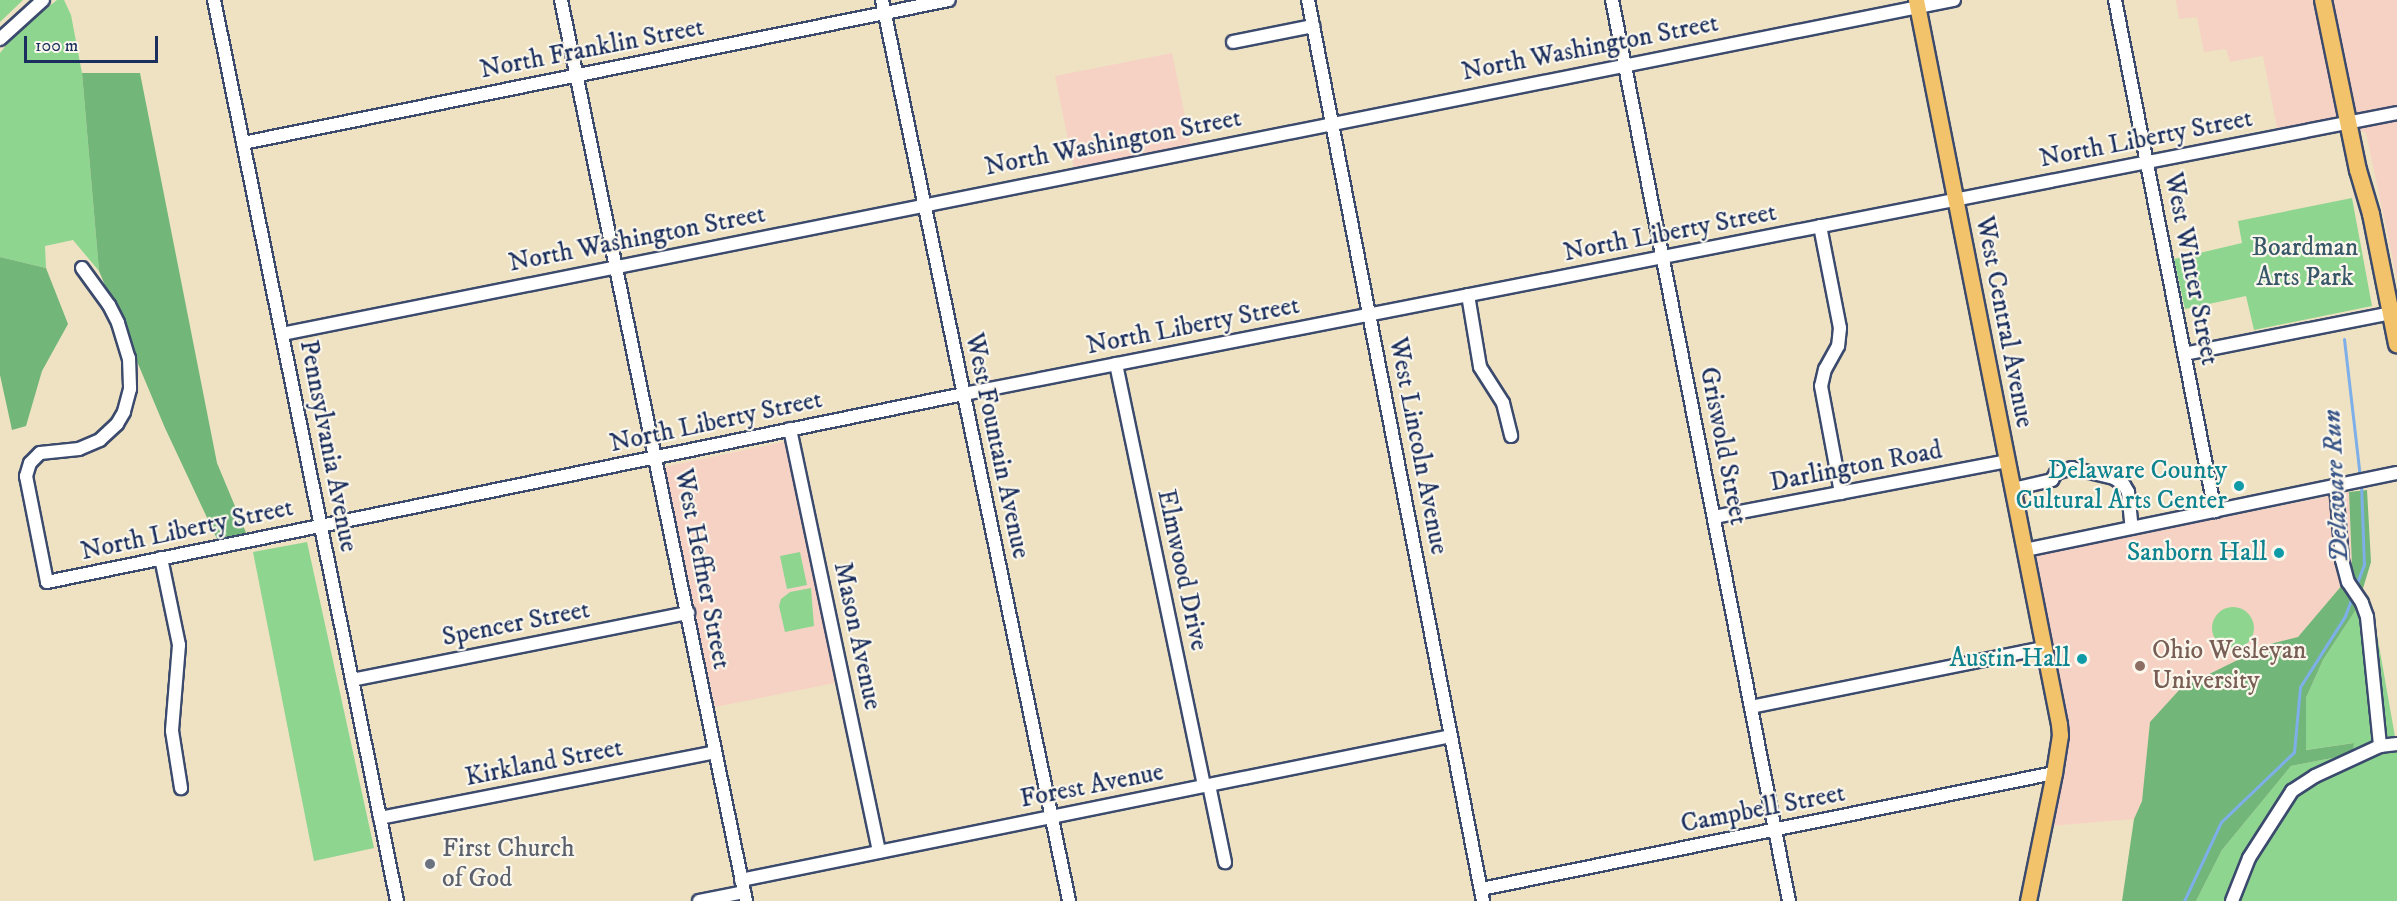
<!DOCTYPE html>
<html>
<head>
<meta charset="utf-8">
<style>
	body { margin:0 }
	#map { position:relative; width:2397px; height:901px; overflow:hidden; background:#eee2c2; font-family:"IM FELL DW Pica",serif }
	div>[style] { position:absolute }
	.built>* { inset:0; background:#f6d2c4 }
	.green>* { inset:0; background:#8ed590 }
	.round { border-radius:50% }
	.forest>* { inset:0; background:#72b67a }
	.stream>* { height:3px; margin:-1.5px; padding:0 1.5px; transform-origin:1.5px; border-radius:1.5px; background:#7eafe9 }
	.roads { filter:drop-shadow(2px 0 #3b4a6d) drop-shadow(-2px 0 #3b4a6d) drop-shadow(0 2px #3b4a6d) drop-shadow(0 -2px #3b4a6d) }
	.minor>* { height:12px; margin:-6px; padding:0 6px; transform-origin:6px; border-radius:6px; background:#fff }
	.major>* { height:15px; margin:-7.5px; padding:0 7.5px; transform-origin:7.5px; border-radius:7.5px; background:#f2c36a }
	.highway>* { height:16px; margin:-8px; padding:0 8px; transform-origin:8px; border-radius:8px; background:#f2c36a }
	.dots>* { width:16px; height:16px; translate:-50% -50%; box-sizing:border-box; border:3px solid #fbf7ec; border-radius:50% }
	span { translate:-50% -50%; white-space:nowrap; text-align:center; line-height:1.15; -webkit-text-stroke:4.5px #fbf7ec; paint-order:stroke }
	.street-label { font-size:26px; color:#1b2f5e }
	.park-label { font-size:26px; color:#38586a }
	.culture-label { font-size:26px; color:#0d838f }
	.right { translate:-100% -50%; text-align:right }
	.education-label { font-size:26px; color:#785e54 }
	.left { translate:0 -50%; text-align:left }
	.worship-label { font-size:26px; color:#5b616d }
	.water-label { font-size:27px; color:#395588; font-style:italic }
	.scale { position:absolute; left:24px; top:36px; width:134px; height:27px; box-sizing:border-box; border:3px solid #1b2f5e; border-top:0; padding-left:8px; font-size:18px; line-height:21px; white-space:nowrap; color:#1b2f5e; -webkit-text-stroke:4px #fbf7ec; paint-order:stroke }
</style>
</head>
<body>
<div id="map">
	<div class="built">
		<i style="clip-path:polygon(2176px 0,2397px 0,2397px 279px,2366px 133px,2339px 120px,2278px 133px,2263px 56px,2230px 62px,2226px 49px,2204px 52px,2197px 17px,2179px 19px)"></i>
		<i style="clip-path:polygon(1172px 53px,1191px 145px,1074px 169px,1055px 76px)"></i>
		<i style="clip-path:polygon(788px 441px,835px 683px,715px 707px,664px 467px)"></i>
		<i style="clip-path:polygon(2349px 492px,2352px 566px,2343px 584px,2298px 637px,2270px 644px,2150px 722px,2142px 801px,2134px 819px,2050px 826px,2066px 721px,2034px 556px)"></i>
	</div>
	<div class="green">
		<i style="clip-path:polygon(0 0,23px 0,0 22px)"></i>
		<i style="clip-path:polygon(57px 0,64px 0,71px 15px,82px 73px,99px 271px,73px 240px,45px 246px,46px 268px,0 257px,0 53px,15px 34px)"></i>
		<i style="clip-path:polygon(2352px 198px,2372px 306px,2254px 330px,2246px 296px,2185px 309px,2174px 259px,2242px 243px,2238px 221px)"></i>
		<i style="clip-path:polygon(307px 542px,374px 848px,314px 861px,253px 552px)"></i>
		<i style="clip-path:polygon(800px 552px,807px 585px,787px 589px,780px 556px)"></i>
		<i style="clip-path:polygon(811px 588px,814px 626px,785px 632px,779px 606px,781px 599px,790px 592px)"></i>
		<i style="clip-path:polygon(2362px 591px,2372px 606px,2397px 748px,2397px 901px,2196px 901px,2222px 850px,2291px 766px,2353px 754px,2354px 743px,2305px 750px,2306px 698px,2323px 660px,2357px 608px)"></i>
		<i class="round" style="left:2212px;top:607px;width:42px;height:42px"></i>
	</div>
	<div class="forest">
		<i style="clip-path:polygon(82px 73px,140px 73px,217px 463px,247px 535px,217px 539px,165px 428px,99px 271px)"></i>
		<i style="clip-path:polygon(0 257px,46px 268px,68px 324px,42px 371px,26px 426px,12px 430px,0 375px)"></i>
		<i style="clip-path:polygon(2367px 490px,2371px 562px,2357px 608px,2323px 660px,2306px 698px,2306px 750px,2354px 743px,2353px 754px,2291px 766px,2222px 850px,2196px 901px,2122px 901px,2134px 819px,2142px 801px,2150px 722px,2181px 688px,2270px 644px,2298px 637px,2343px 584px,2352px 566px,2349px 492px)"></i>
	</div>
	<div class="stream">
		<i style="left:2344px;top:339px;width:140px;rotate:83.4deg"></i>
		<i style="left:2355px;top:588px;width:25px;rotate:-69deg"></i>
		<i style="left:2364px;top:565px;width:80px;rotate:-92.1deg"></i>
		<i style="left:2184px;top:901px;width:87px;rotate:-64.9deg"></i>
		<i style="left:2221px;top:822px;width:101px;rotate:-43.8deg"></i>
		<i style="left:2294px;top:752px;width:65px;rotate:-84.7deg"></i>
		<i style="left:2300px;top:687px;width:84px;rotate:-57.6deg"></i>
		<i style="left:2345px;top:616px;width:20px;rotate:-70deg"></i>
	</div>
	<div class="roads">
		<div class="minor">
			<i style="left:214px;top:0;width:919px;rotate:78.52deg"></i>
			<i style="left:561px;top:0;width:920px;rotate:78.4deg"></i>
			<i style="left:882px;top:0;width:920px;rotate:78.27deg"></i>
			<i style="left:1308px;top:0;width:918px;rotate:79.01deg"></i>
			<i style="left:1612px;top:0;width:918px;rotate:78.89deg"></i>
			<i style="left:2115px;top:0;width:521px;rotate:78.93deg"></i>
			<i style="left:0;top:39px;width:58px;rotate:-42.2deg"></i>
			<i style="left:1233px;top:42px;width:82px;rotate:-11.3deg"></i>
			<i style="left:243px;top:143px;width:720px;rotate:-11.45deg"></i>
			<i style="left:1820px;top:226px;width:104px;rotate:78.9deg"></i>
			<i style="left:1840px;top:328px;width:18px;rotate:96deg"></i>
			<i style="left:1838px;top:346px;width:26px;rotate:119deg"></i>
			<i style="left:1825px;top:369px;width:17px;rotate:103deg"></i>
			<i style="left:1821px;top:386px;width:109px;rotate:79.4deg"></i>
			<i style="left:82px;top:268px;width:46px;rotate:53.9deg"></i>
			<i style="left:109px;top:305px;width:20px;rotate:63deg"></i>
			<i style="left:118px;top:323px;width:37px;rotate:73deg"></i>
			<i style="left:129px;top:358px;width:31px;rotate:88deg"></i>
			<i style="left:130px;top:389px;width:24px;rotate:105deg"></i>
			<i style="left:124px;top:412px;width:14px;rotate:120deg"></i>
			<i style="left:117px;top:424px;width:23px;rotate:137deg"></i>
			<i style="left:100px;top:440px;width:23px;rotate:157deg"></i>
			<i style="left:79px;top:449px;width:39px;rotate:174deg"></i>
			<i style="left:40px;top:453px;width:14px;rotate:135deg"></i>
			<i style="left:30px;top:463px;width:14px;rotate:107deg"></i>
			<i style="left:26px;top:476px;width:108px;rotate:78.8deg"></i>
			<i style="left:47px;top:582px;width:936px;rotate:-11.59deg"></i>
			<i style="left:964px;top:394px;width:1460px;rotate:-11.09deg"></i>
			<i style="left:1468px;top:295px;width:73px;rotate:80.5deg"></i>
			<i style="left:1480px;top:367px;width:43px;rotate:57.4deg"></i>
			<i style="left:1503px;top:403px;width:34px;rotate:76deg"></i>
			<i style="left:282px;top:334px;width:1705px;rotate:-11.3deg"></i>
			<i style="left:2184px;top:354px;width:211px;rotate:-11.2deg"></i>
			<i style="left:1116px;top:364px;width:431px;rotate:78.2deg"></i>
			<i style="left:790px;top:429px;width:432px;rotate:78.1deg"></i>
			<i style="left:2336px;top:487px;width:73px;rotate:85.3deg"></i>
			<i style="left:2342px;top:560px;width:23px;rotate:75deg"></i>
			<i style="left:2348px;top:582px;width:25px;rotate:56deg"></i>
			<i style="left:2362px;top:603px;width:15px;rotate:70deg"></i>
			<i style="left:2367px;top:617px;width:130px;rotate:84.2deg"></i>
			<i style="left:2013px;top:489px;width:40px;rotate:-13deg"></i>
			<i style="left:2052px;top:480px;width:8px;rotate:-60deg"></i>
			<i style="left:2056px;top:473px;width:17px;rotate:-17deg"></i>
			<i style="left:2072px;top:468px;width:43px;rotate:13.4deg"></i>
			<i style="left:2114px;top:478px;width:12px;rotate:35deg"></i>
			<i style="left:2124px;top:485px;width:8px;rotate:60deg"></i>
			<i style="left:2128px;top:492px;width:36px;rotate:84deg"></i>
			<i style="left:1714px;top:517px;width:298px;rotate:-10.8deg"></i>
			<i style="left:2025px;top:550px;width:380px;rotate:-11.7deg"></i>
			<i style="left:161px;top:558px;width:89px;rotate:78.3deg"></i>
			<i style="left:179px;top:645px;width:86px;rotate:94.7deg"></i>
			<i style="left:172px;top:731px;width:58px;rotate:81deg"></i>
			<i style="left:352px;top:680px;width:343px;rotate:-11.3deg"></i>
			<i style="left:1751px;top:707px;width:299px;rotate:-11.4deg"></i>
			<i style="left:1209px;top:785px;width:79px;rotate:78.3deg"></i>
			<i style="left:380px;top:818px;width:341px;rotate:-11.1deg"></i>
			<i style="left:741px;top:880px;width:724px;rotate:-11.47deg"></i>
			<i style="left:1481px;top:889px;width:585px;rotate:-11.44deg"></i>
			<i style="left:699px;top:901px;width:46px;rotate:-11.3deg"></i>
			<i style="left:2232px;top:901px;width:46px;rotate:-68.4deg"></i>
			<i style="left:2249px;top:858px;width:80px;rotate:-57.3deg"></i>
			<i style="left:2292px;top:791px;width:27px;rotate:-33deg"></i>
			<i style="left:2315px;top:776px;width:72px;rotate:-24.8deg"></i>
			<i style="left:2380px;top:746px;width:17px;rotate:-7deg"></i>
		</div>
		<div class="major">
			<i style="left:1916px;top:0;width:738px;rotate:78.83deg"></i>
			<i style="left:2059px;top:724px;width:11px;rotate:85deg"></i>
			<i style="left:2060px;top:735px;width:38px;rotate:99deg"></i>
			<i style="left:2054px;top:773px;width:131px;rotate:101.5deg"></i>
		</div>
		<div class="highway">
			<i style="left:2323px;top:0;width:174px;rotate:78.4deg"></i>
			<i style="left:2358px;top:170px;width:46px;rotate:73.5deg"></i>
			<i style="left:2371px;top:214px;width:133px;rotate:78.7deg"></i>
		</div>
	</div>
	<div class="dots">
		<i style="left:2239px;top:486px;background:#0f9aa8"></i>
		<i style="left:2279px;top:553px;background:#0f9aa8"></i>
		<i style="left:2082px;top:659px;background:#0f9aa8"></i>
		<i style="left:2140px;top:666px;background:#8d6e63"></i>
		<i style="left:430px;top:864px;background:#6b7280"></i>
	</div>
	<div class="street-label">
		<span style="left:1590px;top:48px;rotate:-11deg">North Washington Street</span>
		<span style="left:592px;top:49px;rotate:-11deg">North Franklin Street</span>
		<span style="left:2146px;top:139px;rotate:-11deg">North Liberty Street</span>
		<span style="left:1113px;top:143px;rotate:-11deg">North Washington Street</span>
		<span style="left:1670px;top:233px;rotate:-11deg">North Liberty Street</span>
		<span style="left:637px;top:239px;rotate:-11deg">North Washington Street</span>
		<span style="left:2191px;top:269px;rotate:79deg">West Winter Street</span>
		<span style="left:2004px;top:322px;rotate:79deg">West Central Avenue</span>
		<span style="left:1193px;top:326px;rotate:-11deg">North Liberty Street</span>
		<span style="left:716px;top:422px;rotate:-12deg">North Liberty Street</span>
		<span style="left:328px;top:446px;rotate:79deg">Pennsylvania Avenue</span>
		<span style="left:997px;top:446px;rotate:78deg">West Fountain Avenue</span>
		<span style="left:1418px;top:446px;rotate:79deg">West Lincoln Avenue</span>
		<span style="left:1723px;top:446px;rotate:79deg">Griswold Street</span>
		<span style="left:1856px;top:467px;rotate:-11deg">Darlington Road</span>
		<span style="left:187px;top:530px;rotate:-12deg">North Liberty Street</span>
		<span style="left:702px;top:569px;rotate:79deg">West Heffner Street</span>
		<span style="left:1182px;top:570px;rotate:78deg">Elmwood Drive</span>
		<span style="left:516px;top:624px;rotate:-11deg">Spencer Street</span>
		<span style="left:857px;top:636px;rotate:78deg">Mason Avenue</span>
		<span style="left:544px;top:763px;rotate:-11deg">Kirkland Street</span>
		<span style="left:1092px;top:786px;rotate:-11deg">Forest Avenue</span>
		<span style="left:1763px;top:809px;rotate:-11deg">Campbell Street</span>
	</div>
	<div class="park-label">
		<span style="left:2305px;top:263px">Boardman<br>Arts Park</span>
	</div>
	<div class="culture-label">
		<span class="right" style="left:2227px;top:486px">Delaware County<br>Cultural Arts Center</span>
		<span class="right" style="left:2267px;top:553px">Sanborn Hall</span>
		<span class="right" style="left:2070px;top:659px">Austin Hall</span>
	</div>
	<div class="education-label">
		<span class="left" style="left:2152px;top:666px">Ohio Wesleyan<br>University</span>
	</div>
	<div class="worship-label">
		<span class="left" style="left:442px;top:864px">First Church<br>of God</span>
	</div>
	<div class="water-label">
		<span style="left:2336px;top:486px;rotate:-93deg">Delaware Run</span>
	</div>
	<div class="scale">100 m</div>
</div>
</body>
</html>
